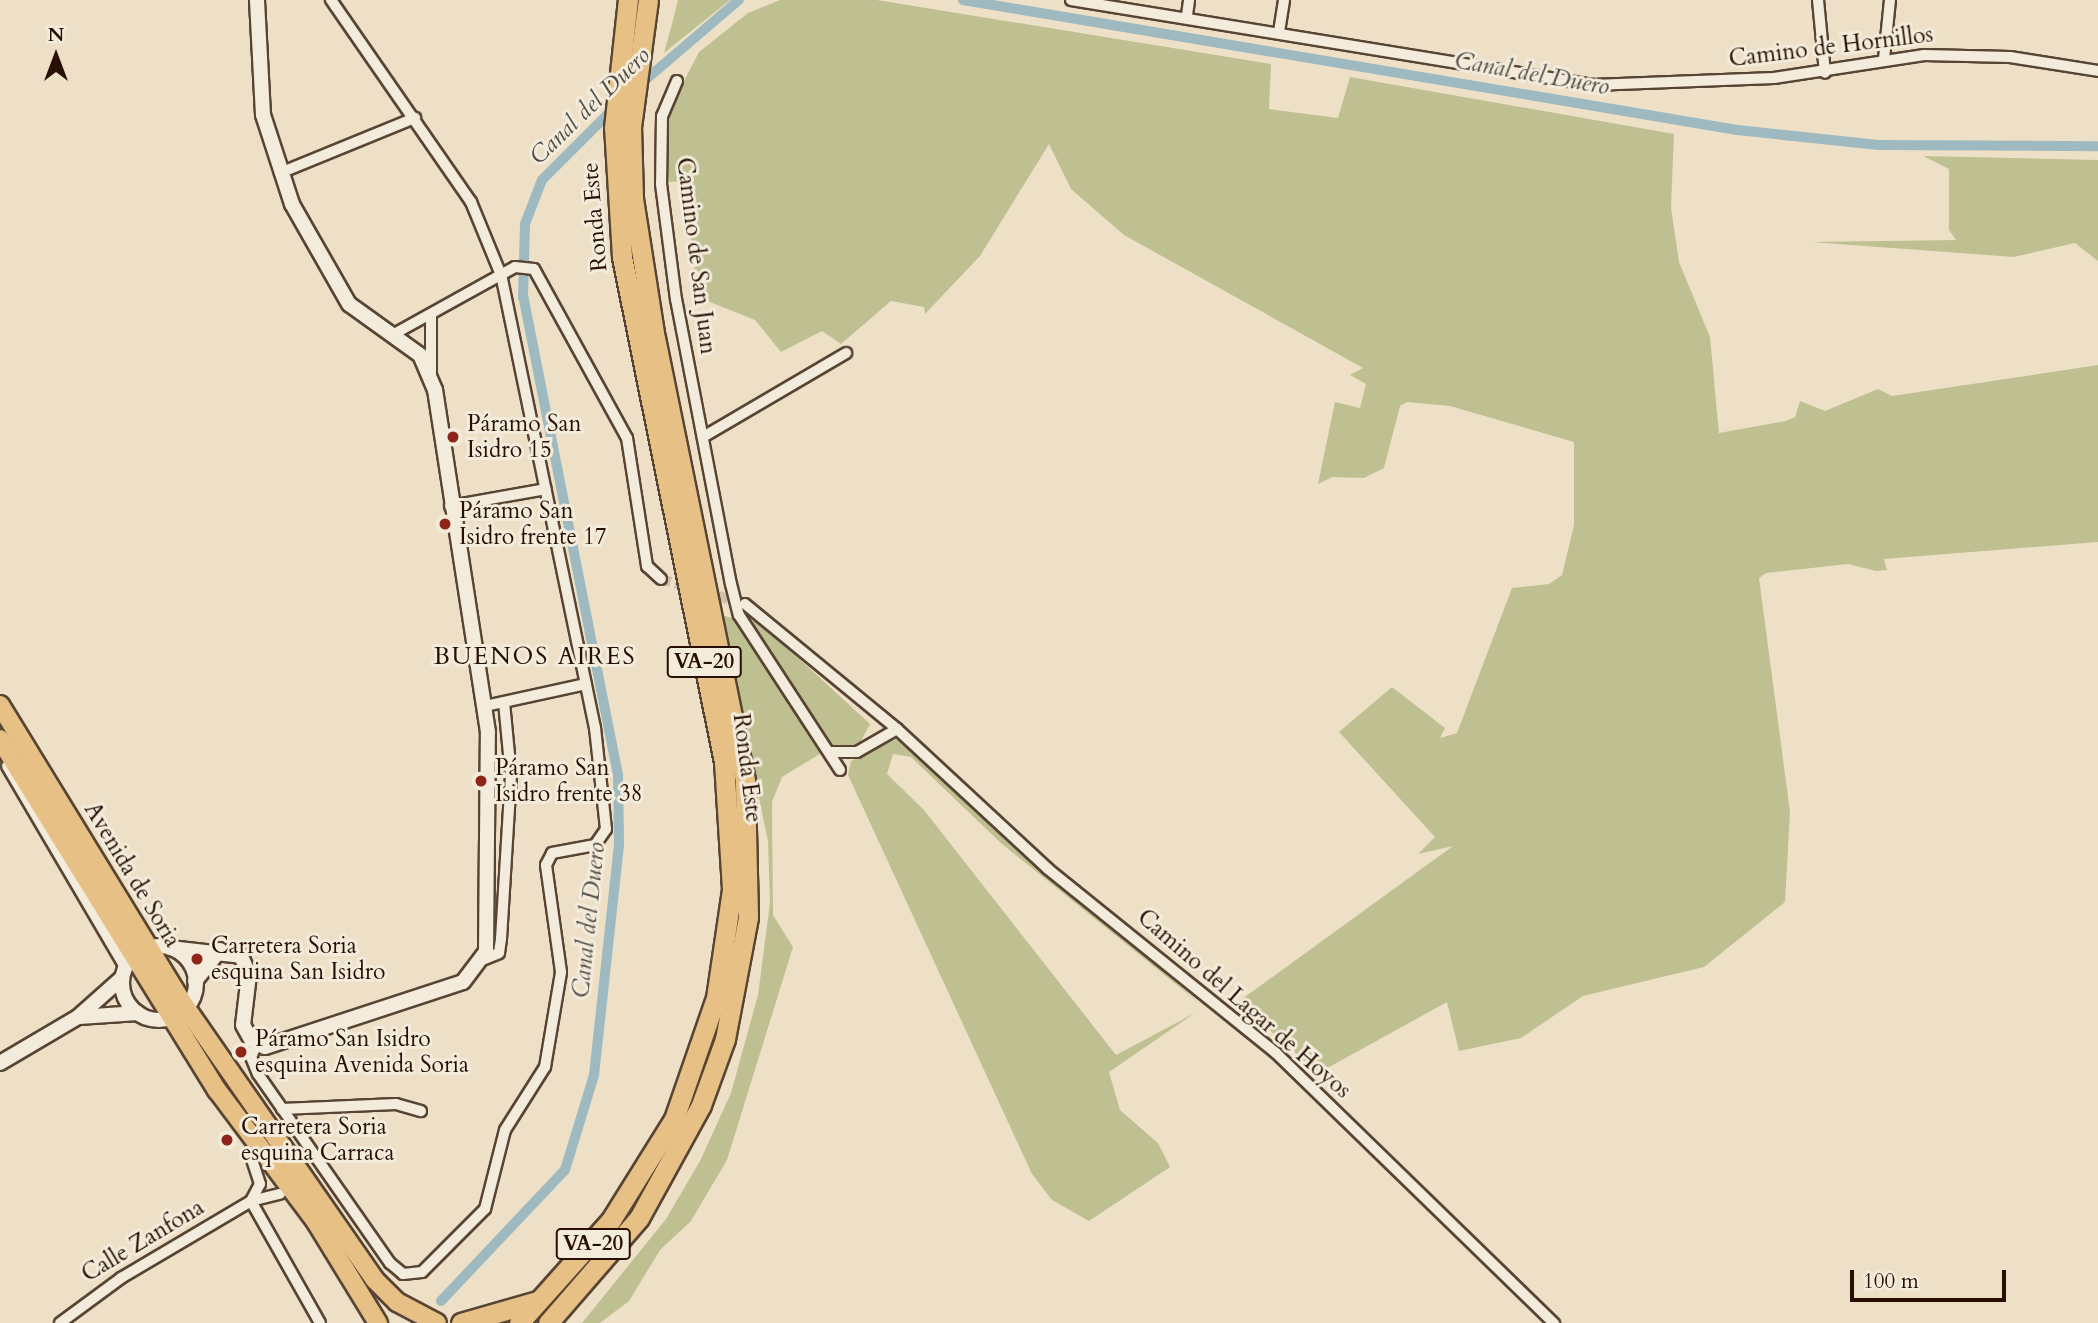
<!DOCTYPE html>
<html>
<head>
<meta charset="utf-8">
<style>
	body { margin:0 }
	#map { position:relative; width:2098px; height:1323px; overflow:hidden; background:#ede0c7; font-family:Cardo,serif }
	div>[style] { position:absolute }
	.green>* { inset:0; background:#bfc091 }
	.canal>* { height:10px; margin:-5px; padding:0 5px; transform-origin:5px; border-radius:5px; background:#9ebac0 }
	.minor-tunnel>* { height:10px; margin-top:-5px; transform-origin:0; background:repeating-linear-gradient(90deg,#cfc1a9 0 10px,transparent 0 15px) }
	.roads { filter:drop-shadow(2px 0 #584433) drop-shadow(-2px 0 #584433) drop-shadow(0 2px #584433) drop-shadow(0 -2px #584433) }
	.minor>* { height:10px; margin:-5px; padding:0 5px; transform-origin:5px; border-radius:5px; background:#f3ebdb }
	.tertiary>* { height:14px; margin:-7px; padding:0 7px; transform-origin:7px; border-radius:7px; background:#f3ebdb }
	.tertiary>.ring { margin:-7px; padding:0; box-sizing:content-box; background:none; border:14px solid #f3ebdb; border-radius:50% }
	.primary>* { height:18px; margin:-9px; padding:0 9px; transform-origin:9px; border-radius:9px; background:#e6c084 }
	.trunk>* { height:19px; margin:-9.5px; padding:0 9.5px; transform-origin:9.5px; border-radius:9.5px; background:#e6c084 }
	.dots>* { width:19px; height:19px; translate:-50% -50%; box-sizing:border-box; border:4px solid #f3ebdb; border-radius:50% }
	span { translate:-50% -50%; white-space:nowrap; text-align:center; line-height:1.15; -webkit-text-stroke:6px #f3ebdb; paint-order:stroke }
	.shield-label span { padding:2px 5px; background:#f3ebdb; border:2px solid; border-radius:5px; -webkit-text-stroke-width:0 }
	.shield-label { font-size:21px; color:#271002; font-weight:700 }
	.street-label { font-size:23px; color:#271002 }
	.poi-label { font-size:23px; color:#271002 }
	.left { translate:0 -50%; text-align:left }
	.water-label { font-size:24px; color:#514c44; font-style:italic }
	.neighbourhood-label { font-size:24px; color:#271002; letter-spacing:2px }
	.north { position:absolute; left:21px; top:21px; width:70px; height:70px; -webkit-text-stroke:5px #f3ebdb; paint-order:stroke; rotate:0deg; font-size:19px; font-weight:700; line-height:28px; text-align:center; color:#271002 }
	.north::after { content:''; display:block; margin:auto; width:24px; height:32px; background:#271002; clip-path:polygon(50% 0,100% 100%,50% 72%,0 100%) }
	.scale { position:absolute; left:1850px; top:1270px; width:156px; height:32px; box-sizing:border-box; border:4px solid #271002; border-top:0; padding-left:9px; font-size:21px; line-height:24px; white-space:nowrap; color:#271002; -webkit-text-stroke:5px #f3ebdb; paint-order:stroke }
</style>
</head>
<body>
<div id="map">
	<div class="green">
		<i style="clip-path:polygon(678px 0,730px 0,664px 53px,672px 24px)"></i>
		<i style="clip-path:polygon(780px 0,877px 0,1271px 64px,1269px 109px,1338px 118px,1350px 77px,1674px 134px,1671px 208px,1679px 262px,1710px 337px,1719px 433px,1786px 421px,1795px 417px,1800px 401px,1825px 411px,1878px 389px,1892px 396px,2098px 365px,2098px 542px,1884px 559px,1887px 570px,1876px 571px,1848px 564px,1766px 573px,1759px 578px,1790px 812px,1785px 902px,1704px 967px,1583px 996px,1521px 1038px,1459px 1051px,1447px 1002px,1322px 1071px,1323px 1078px,1238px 1002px,1453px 846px,1418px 854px,1435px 837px,1339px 732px,1392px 687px,1445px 728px,1440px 738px,1457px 733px,1512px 588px,1549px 584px,1562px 575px,1574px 525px,1574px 442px,1450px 406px,1407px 402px,1400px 406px,1384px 468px,1364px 478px,1332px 477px,1318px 484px,1335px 402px,1360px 408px,1366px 384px,1350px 375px,1363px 368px,1124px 235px,1071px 189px,1049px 144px,980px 256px,925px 314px,924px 307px,891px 301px,841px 344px,822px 331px,781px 352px,755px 320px,710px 302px,695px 285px,686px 181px,666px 182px,667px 114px,699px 52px,748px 13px)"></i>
		<i style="clip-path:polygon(1923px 156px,2098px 160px,2098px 261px,2075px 243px,2014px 257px,1811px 242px,1956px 240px,1949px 230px,1949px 169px)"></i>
		<i style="clip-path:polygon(721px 615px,740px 620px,823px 752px,782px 777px,772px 802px,773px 915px,793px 947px,727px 1160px,691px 1221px,660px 1250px,629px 1301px,600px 1323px,582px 1323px,666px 1219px,700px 1161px,731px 1093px,758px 995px,770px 903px,768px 841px)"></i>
		<i style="clip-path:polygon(756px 619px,870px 724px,859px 745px,832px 745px,749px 625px)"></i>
		<i style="clip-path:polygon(896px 739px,1203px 1006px,1002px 844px,911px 757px,893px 754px,887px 774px,924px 810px,1116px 1055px,1195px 1013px,1109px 1072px,1120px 1110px,1158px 1143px,1170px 1167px,1089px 1221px,1052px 1200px,1032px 1174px,848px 775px,851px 761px)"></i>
	</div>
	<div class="canal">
		<i style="left:963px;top:0;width:785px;rotate:9.53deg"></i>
		<i style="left:1737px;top:130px;width:142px;rotate:6.1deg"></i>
		<i style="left:1878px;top:145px;width:220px;rotate:0.3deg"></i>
		<i style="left:637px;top:87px;width:134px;rotate:-40.5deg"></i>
		<i style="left:441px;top:1301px;width:180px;rotate:-46.6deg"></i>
		<i style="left:565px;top:1170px;width:99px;rotate:-73deg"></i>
		<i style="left:594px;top:1075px;width:233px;rotate:-83.8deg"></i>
		<i style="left:619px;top:843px;width:68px;rotate:-90.8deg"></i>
		<i style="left:618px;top:775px;width:487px;rotate:-101.2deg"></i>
		<i style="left:523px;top:297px;width:73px;rotate:-88.4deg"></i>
		<i style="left:525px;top:224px;width:47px;rotate:-68.9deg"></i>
		<i style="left:542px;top:180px;width:103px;rotate:-45deg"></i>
	</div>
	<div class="minor-tunnel">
		<i style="left:661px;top:579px;width:84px;rotate:16.5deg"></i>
	</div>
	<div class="roads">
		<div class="minor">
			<i style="left:1071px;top:0;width:529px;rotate:9.25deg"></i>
			<i style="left:1593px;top:85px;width:181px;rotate:-2.2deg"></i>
			<i style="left:1774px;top:78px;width:152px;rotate:-8.7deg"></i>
			<i style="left:1924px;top:55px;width:86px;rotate:1.3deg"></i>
			<i style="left:2010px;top:57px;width:89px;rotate:9deg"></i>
			<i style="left:1818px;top:0;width:73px;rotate:84.5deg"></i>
			<i style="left:1187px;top:15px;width:15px;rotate:-82deg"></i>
			<i style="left:1279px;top:32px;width:32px;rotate:-81deg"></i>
			<i style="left:1884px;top:59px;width:59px;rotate:-84.2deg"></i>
			<i style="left:677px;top:81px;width:38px;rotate:113deg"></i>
			<i style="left:662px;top:116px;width:68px;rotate:90.8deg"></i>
			<i style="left:661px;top:184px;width:116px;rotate:82.6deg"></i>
			<i style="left:676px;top:299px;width:290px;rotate:79.1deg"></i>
			<i style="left:731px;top:584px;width:32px;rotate:76deg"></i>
			<i style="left:739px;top:615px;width:185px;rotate:56.9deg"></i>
			<i style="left:280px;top:173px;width:146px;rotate:-22.2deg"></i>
			<i style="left:431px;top:315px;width:60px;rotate:90deg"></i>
			<i style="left:394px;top:334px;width:138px;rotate:-29deg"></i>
			<i style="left:515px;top:267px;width:19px;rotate:6deg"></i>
			<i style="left:534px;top:269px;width:193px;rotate:61.2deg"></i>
			<i style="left:627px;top:438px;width:130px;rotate:81.1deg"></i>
			<i style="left:647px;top:566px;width:19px;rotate:43deg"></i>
			<i style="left:703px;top:437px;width:166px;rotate:-30.4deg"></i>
			<i style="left:450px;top:506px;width:97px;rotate:-10deg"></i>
			<i style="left:745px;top:604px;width:197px;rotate:39.4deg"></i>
			<i style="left:897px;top:729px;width:206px;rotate:42.8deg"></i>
			<i style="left:1048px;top:869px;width:293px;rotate:38.9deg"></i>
			<i style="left:1276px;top:1053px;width:388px;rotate:44.2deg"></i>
			<i style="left:485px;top:706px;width:103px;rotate:-12.3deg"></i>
			<i style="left:830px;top:752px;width:27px"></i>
			<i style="left:857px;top:752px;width:46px;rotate:-29.9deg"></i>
			<i style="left:7px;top:766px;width:233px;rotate:59.6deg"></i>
			<i style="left:482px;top:960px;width:18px;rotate:-22deg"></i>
			<i style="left:499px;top:953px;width:14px;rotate:-82deg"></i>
			<i style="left:501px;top:939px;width:164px;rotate:-86.5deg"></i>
			<i style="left:511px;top:775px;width:73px;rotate:-95.5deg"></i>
			<i style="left:256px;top:1046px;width:12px;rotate:114deg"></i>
			<i style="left:251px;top:1057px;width:18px;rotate:68deg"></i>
			<i style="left:258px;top:1074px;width:231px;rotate:55.1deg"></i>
			<i style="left:390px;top:1263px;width:17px;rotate:40deg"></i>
			<i style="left:403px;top:1274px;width:19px;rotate:-6deg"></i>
			<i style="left:422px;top:1272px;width:89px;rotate:-45deg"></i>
			<i style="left:485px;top:1209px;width:81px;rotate:-75.8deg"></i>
			<i style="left:505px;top:1130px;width:75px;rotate:-57.6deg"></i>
			<i style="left:545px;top:1067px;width:96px;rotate:-80.4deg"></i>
			<i style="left:561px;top:972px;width:108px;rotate:-98deg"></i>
			<i style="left:546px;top:865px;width:13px;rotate:-63deg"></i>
			<i style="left:552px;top:853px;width:44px;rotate:-10.5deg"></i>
			<i style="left:595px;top:845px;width:19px;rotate:-55deg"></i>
			<i style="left:606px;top:829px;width:102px;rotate:-96.2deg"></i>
			<i style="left:595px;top:728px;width:463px;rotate:-101.7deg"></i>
			<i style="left:501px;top:275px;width:79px;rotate:-112.3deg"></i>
			<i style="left:471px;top:202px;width:246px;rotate:-124.7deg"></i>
			<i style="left:282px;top:1109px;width:114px;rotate:-2.5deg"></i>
			<i style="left:396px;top:1104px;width:26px;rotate:16deg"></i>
			<i style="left:252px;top:1199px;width:17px;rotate:-62deg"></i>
			<i style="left:260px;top:1184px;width:25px;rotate:-108deg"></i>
			<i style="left:251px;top:1201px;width:140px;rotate:60.5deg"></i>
			<i style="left:60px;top:1323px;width:76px;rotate:-36.4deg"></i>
			<i style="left:121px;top:1278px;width:151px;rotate:-30.6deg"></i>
			<i style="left:251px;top:1201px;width:30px;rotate:-14deg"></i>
		</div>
		<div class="tertiary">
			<i class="ring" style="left:122px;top:946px;width:60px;height:60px"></i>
			<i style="left:170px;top:948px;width:71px;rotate:6.4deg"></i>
			<i style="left:241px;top:956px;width:21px;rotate:67deg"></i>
			<i style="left:249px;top:975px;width:50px;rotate:96.8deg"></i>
			<i style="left:243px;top:1025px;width:18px;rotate:61deg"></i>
			<i style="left:252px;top:1041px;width:14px;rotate:25deg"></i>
			<i style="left:265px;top:1047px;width:208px;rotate:-18.2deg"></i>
			<i style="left:463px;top:982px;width:39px;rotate:-53deg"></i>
			<i style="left:486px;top:951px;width:219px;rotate:-89.5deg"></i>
			<i style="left:488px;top:732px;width:346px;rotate:-98.8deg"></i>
			<i style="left:435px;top:390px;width:38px;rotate:-113deg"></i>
			<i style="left:420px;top:355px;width:87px;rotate:-144.3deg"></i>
			<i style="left:349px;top:304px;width:115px;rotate:-119.7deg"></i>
			<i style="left:292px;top:204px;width:94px;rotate:-108deg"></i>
			<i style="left:263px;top:115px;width:115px;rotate:-93deg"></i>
			<i style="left:195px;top:981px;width:40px;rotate:-51deg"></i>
			<i style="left:79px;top:1017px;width:59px;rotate:-3.9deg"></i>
			<i style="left:0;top:1063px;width:91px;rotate:-30.5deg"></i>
			<i style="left:78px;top:1017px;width:59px;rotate:-41.6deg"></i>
		</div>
		<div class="primary">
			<i style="left:0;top:705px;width:356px;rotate:58.5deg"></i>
			<i style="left:186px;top:1008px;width:331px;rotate:55.2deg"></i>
			<i style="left:375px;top:1280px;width:31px;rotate:45deg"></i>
			<i style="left:397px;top:1302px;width:45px;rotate:27.7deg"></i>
			<i style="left:0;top:739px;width:413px;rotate:58.3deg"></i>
			<i style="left:217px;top:1090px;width:165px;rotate:53.1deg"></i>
			<i style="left:316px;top:1222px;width:119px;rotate:58.5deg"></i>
		</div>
		<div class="trunk">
			<i style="left:461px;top:1323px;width:79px;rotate:-16.1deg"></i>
			<i style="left:519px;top:1323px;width:138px;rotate:-48.2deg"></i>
			<i style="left:611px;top:1220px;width:119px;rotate:-58deg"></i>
			<i style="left:674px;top:1119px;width:128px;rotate:-70.9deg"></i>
			<i style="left:716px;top:998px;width:110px;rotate:-81.6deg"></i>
			<i style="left:732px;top:889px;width:127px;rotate:-93.6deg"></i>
			<i style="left:724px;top:762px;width:515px;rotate:-101.42deg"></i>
			<i style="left:622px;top:257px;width:129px;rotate:-93.5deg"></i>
			<i style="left:614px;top:128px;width:129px;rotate:-83.8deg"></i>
			<i style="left:548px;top:1323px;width:139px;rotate:-49.1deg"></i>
			<i style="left:639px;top:1218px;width:129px;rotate:-61.2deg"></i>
			<i style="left:701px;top:1105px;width:70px;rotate:-70deg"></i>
			<i style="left:725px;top:1039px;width:124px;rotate:-79.3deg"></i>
			<i style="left:748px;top:917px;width:137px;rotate:-91.3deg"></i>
			<i style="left:745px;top:780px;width:450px;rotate:-101.5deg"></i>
			<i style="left:655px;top:339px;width:143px;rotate:-98.9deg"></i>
			<i style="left:633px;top:198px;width:71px;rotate:-91.6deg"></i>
			<i style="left:631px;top:127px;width:128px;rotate:-82.4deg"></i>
		</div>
	</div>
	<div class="dots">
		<i style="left:453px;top:437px;background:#8f2418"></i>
		<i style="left:445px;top:524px;background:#8f2418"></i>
		<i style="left:481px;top:781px;background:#8f2418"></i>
		<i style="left:197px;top:959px;background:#8f2418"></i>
		<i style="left:241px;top:1052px;background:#8f2418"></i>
		<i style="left:227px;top:1140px;background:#8f2418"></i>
	</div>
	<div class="shield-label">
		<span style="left:704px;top:662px">VA-20</span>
		<span style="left:593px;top:1244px">VA-20</span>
	</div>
	<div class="street-label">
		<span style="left:1831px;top:47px;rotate:-7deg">Camino de Hornillos</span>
		<span style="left:595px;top:217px;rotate:-95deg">Ronda Este</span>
		<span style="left:696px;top:256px;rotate:83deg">Camino de San Juan</span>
		<span style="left:747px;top:768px;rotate:83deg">Ronda Este</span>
		<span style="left:132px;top:875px;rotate:59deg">Avenida de Soria</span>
		<span style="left:1244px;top:1004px;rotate:41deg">Camino del Lagar de Hoyos</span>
		<span style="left:143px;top:1241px;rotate:-31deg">Calle Zanfona</span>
	</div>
	<div class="poi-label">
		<span class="left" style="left:467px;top:437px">Páramo San<br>Isidro 15</span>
		<span class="left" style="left:459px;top:524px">Páramo San<br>Isidro frente 17</span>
		<span class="left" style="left:495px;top:781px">Páramo San<br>Isidro frente 38</span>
		<span class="left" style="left:211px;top:959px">Carretera Soria<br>esquina San Isidro</span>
		<span class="left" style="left:255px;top:1052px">Páramo San Isidro<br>esquina Avenida Soria</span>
		<span class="left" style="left:241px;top:1140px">Carretera Soria<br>esquina Carraca</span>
	</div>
	<div class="water-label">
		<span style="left:1532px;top:74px;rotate:10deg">Canal del Duero</span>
		<span style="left:590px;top:106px;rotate:-44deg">Canal del Duero</span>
		<span style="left:589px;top:920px;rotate:-84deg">Canal del Duero</span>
	</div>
	<div class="neighbourhood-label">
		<span style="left:535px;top:657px">BUENOS AIRES</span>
	</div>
	<div class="north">N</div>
	<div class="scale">100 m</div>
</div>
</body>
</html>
